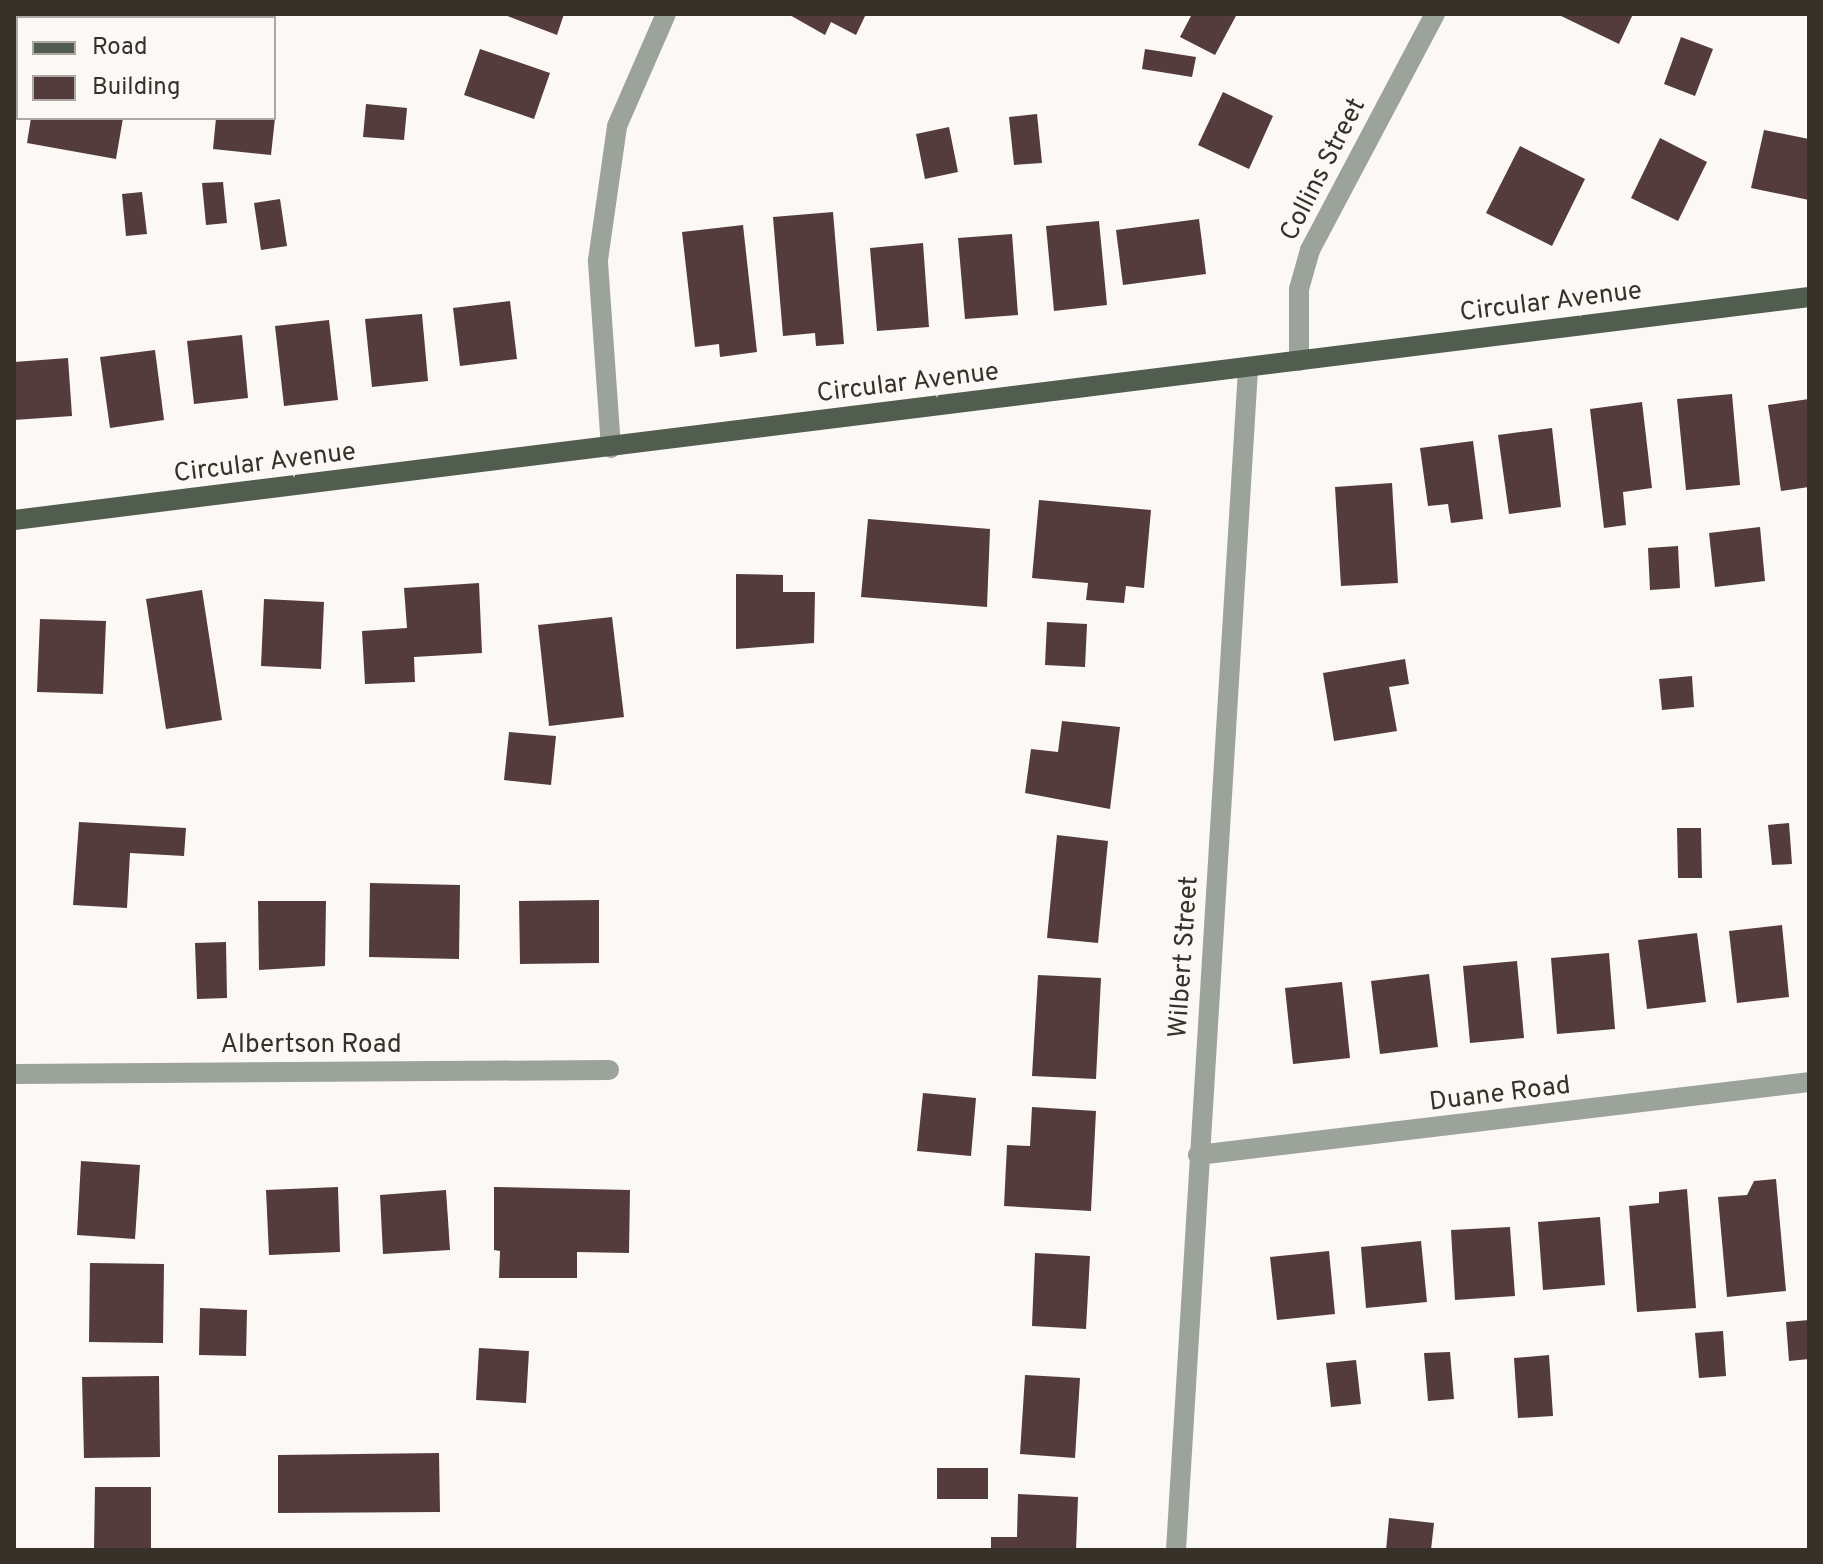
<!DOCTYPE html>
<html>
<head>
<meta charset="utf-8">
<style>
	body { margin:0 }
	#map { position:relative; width:1823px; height:1564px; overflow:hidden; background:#fcf8f5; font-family:Overpass,sans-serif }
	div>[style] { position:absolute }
	.building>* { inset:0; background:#533c3b }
	.minor>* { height:20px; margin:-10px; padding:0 10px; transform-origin:10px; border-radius:10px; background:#9ca39a }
	.major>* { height:20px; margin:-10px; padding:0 10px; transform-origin:10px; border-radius:10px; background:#515d4e }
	span { translate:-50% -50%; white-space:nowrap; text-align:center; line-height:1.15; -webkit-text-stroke:8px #fcf8f5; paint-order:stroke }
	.street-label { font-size:26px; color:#38312a }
	.frame { position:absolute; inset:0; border:16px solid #38312a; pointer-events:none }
	.legend { position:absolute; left:16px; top:16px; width:260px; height:104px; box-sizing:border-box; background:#fcf8f5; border:2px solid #aea8a4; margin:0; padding:10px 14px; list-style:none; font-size:24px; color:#38312a }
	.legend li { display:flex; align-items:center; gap:16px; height:40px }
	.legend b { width:40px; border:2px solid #aea8a4 }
</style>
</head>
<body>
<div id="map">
	<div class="building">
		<i style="clip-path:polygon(52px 14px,131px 14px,52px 18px)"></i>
		<i style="clip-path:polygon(502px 14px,564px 14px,557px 35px)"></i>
		<i style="clip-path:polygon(788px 14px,866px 14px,856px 35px,831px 22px,825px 35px)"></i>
		<i style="clip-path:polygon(1192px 14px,1237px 14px,1215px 55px,1180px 37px)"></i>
		<i style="clip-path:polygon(1557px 14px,1633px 14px,1619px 44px)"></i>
		<i style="clip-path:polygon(1681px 37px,1713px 49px,1695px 96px,1664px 84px)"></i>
		<i style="clip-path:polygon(480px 49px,550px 73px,534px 119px,464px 95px)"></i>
		<i style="clip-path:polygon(1145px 49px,1196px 57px,1192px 77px,1142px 69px)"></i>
		<i style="clip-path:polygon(1223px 92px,1273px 116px,1249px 169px,1198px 145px)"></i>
		<i style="clip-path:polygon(366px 104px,407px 108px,404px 140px,363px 137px)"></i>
		<i style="clip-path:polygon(1037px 114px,1042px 163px,1014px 165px,1009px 117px)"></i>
		<i style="clip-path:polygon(31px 118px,123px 118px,116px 159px,27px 143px)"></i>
		<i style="clip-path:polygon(216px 118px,275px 118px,271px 155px,213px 149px)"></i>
		<i style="clip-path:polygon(949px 127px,958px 172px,925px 179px,916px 134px)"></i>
		<i style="clip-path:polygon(1764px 130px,1809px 139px,1809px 200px,1751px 188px)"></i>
		<i style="clip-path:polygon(1660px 138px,1707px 162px,1678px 221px,1631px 198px)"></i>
		<i style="clip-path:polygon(1520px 146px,1585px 179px,1552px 246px,1486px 213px)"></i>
		<i style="clip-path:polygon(223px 182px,227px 223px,206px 225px,202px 183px)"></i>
		<i style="clip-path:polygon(142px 192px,147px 234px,126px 236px,122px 194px)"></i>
		<i style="clip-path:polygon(280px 199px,287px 246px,261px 250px,254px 203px)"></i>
		<i style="clip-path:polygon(833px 212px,844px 344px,816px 346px,815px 333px,783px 336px,773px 217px)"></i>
		<i style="clip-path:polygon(1199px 219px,1206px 274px,1123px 285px,1116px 230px)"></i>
		<i style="clip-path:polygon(1099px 221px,1107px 305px,1054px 311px,1046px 226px)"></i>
		<i style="clip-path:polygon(743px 225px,757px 352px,720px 357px,719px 344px,695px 347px,682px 232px)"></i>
		<i style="clip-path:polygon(1012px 234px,1018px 315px,965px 319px,958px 238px)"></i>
		<i style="clip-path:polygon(923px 243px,929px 327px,877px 331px,870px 248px)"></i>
		<i style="clip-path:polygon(510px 301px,517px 359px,460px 366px,453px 308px)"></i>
		<i style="clip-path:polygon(422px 314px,428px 381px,372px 387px,365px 319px)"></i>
		<i style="clip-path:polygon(329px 320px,338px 400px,284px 406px,275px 326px)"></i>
		<i style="clip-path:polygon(242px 335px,248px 398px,194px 404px,187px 341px)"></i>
		<i style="clip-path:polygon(155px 350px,164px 420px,110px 428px,100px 357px)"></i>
		<i style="clip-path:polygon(68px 358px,72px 416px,14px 420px,14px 362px)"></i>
		<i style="clip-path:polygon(1732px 394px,1740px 485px,1686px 490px,1677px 399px)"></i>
		<i style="clip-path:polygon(1809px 399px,1809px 487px,1781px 491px,1768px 405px)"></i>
		<i style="clip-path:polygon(1642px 402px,1652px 488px,1623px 492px,1626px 525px,1604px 528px,1590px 409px)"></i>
		<i style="clip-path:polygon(1552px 428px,1561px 507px,1509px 514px,1498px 435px)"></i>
		<i style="clip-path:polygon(1473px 441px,1483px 519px,1451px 523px,1448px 504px,1428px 506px,1420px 448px)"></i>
		<i style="clip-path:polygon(1392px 483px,1398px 583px,1341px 586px,1335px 487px)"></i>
		<i style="clip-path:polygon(1039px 500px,1151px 510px,1144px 588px,1126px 586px,1124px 603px,1086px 600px,1088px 583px,1032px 578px)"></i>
		<i style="clip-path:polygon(868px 519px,990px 529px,987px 607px,861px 597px)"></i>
		<i style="clip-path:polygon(1760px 527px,1765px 581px,1715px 587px,1709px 533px)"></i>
		<i style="clip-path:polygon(1678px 546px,1680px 588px,1650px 590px,1648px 548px)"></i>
		<i style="clip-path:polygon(736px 574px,783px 575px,783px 592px,815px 592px,814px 643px,736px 649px)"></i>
		<i style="clip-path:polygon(479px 583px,482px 653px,414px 657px,415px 682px,365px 684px,362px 631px,407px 628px,404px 588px)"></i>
		<i style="clip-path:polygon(202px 590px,222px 720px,166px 729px,146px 599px)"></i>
		<i style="clip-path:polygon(264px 599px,324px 602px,321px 669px,261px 666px)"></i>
		<i style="clip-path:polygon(612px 617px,624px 717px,549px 726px,538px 625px)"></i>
		<i style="clip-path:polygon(40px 619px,106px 621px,103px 694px,37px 692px)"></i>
		<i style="clip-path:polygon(1047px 622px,1087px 624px,1085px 667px,1045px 665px)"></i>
		<i style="clip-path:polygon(1405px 659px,1409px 684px,1389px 687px,1397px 731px,1334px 741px,1323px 673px)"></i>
		<i style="clip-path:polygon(1692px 676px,1694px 707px,1662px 710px,1659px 679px)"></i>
		<i style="clip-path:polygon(1062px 721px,1120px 727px,1110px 809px,1025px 793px,1031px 749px,1058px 752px)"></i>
		<i style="clip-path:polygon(509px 732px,556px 736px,551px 785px,504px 780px)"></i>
		<i style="clip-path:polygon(79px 822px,186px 828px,184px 856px,130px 853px,127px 908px,73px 905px)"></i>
		<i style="clip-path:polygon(1789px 823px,1792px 864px,1772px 865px,1768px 825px)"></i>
		<i style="clip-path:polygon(1677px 828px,1701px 828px,1702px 878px,1678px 878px)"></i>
		<i style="clip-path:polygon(1057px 835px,1108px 841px,1098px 943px,1047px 938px)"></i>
		<i style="clip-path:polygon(370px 883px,460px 885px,459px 959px,369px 957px)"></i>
		<i style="clip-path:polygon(599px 900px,599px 963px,520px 964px,519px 901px)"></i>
		<i style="clip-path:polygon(258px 901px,326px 901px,325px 966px,259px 970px)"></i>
		<i style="clip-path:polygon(1782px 925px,1789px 997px,1737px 1003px,1729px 931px)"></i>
		<i style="clip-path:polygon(1697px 933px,1706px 1002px,1647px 1009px,1638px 940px)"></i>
		<i style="clip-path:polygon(226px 942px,227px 998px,197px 999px,195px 943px)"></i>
		<i style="clip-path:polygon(1609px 953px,1615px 1029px,1557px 1034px,1551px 958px)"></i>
		<i style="clip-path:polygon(1517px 961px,1524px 1038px,1470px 1043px,1463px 966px)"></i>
		<i style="clip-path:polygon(1429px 974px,1438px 1047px,1380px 1054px,1371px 981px)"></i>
		<i style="clip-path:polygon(1038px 975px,1101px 978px,1096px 1079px,1032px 1076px)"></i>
		<i style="clip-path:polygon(1342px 982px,1350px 1058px,1293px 1064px,1285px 988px)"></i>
		<i style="clip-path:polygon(923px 1093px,976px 1098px,971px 1156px,917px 1151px)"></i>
		<i style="clip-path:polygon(1032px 1107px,1096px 1111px,1091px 1211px,1004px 1206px,1007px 1145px,1030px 1146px)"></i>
		<i style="clip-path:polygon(81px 1161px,140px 1165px,135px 1239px,77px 1235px)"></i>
		<i style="clip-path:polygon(1776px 1179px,1786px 1291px,1727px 1297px,1718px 1197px,1747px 1195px,1754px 1181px)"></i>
		<i style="clip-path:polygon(338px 1187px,340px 1252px,269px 1255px,266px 1190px)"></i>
		<i style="clip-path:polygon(494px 1187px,630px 1190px,629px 1253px,577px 1252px,577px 1278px,499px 1278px,500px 1251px,494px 1250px)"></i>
		<i style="clip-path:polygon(1687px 1189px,1696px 1308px,1637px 1312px,1629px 1206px,1659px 1203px,1659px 1192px)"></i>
		<i style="clip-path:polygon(446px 1190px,450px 1250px,383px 1254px,380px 1195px)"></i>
		<i style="clip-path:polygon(1600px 1217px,1605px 1285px,1543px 1290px,1538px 1222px)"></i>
		<i style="clip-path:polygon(1510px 1227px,1515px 1296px,1455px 1300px,1451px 1230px)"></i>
		<i style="clip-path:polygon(1421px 1241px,1427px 1302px,1366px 1308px,1361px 1247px)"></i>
		<i style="clip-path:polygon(1329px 1251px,1335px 1314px,1277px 1320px,1270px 1257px)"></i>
		<i style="clip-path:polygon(1035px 1253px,1090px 1256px,1086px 1329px,1032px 1326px)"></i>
		<i style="clip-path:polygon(90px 1263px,164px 1264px,163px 1343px,89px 1342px)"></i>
		<i style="clip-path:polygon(200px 1308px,247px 1310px,246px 1356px,199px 1355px)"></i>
		<i style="clip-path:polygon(1809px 1320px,1809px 1359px,1789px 1361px,1786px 1322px)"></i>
		<i style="clip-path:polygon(1723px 1331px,1726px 1376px,1699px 1378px,1695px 1333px)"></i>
		<i style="clip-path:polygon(479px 1348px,529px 1351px,526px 1403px,476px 1400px)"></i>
		<i style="clip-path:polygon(1450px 1352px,1454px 1399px,1428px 1401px,1424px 1353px)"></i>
		<i style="clip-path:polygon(1549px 1355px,1553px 1416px,1518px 1418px,1514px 1358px)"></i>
		<i style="clip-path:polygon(1356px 1360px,1361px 1404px,1331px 1407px,1326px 1363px)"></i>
		<i style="clip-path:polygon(1025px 1375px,1080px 1378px,1075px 1458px,1020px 1454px)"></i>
		<i style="clip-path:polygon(159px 1376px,160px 1457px,84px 1458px,82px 1377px)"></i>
		<i style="clip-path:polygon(439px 1453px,440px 1512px,278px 1513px,278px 1455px)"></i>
		<i style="clip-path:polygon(937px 1468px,988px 1468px,988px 1499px,937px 1499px)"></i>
		<i style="clip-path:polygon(95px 1487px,151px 1487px,151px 1550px,94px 1550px)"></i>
		<i style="clip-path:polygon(1018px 1494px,1078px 1497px,1076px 1550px,991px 1550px,991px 1537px,1017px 1537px)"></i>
		<i style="clip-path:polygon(1389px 1518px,1434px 1523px,1431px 1550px,1386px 1550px)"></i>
	</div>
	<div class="minor">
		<i style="left:1299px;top:361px;width:72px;rotate:-90deg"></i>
		<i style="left:1299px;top:289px;width:41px;rotate:-74.2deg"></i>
		<i style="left:1310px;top:250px;width:267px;rotate:-62.1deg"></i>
		<i style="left:611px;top:448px;width:188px;rotate:-94deg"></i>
		<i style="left:598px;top:260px;width:135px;rotate:-81.9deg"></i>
		<i style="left:617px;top:126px;width:122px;rotate:-66.4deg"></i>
		<i style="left:14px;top:1074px;width:595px;rotate:-0.39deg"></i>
		<i style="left:1198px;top:1155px;width:615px;rotate:-6.81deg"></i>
		<i style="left:1176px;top:1550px;width:1184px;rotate:-86.51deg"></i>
	</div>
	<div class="major">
		<i style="left:14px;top:520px;width:1809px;rotate:-7.08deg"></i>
	</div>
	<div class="street-label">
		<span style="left:1324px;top:170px;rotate:-63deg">Collins Street</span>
		<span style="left:1551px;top:303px;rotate:-7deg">Circular Avenue</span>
		<span style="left:908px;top:384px;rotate:-7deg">Circular Avenue</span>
		<span style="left:265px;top:464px;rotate:-7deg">Circular Avenue</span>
		<span style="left:1185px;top:957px;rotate:-86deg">Wilbert Street</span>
		<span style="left:311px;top:1046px">Albertson Road</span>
		<span style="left:1500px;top:1095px;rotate:-7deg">Duane Road</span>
	</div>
	<div class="frame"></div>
	<ul class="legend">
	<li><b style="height:10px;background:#515d4e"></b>Road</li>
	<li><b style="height:22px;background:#533c3b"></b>Building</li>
	</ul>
</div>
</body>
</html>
